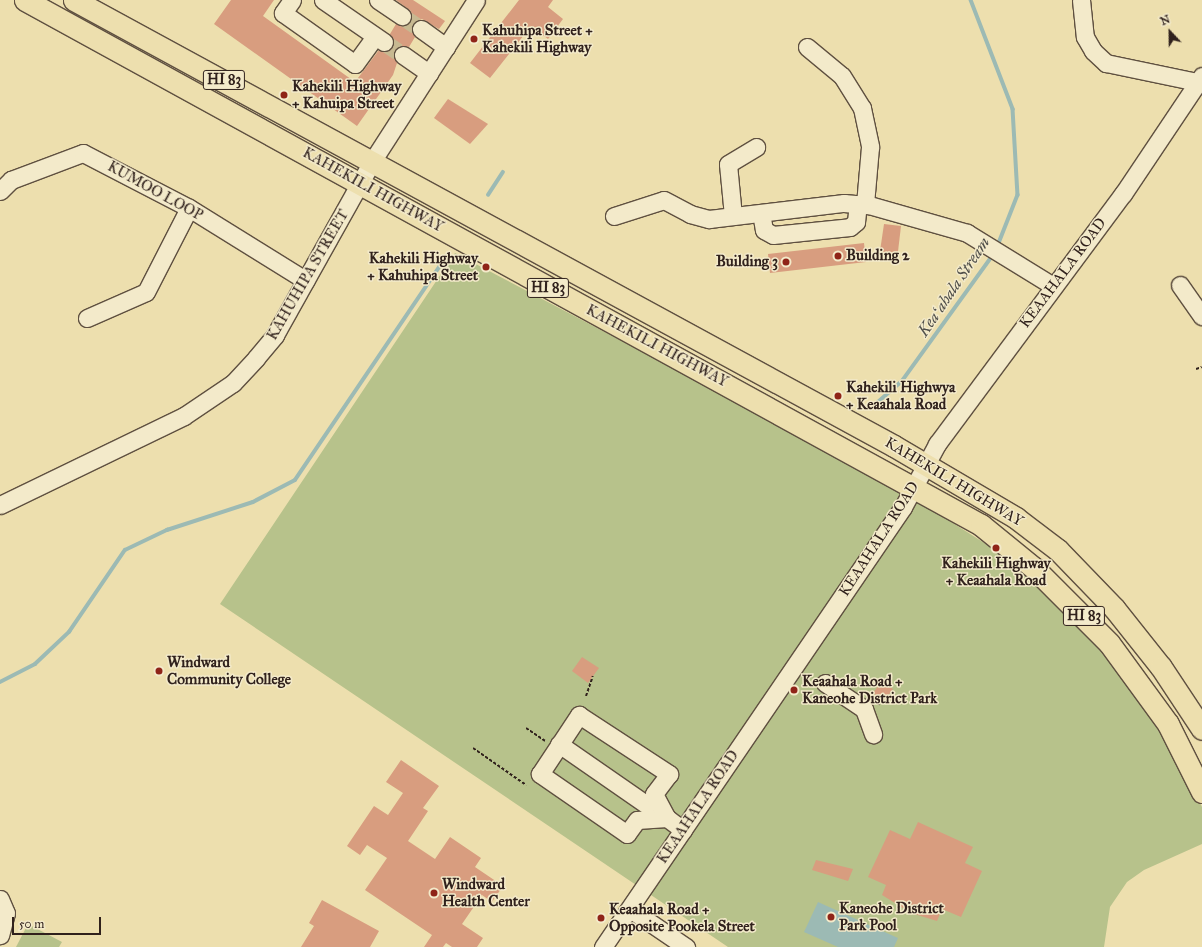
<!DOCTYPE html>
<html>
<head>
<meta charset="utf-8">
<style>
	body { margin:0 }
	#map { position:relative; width:1202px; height:947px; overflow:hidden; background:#eddfae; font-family:"IM FELL Great Primer",serif }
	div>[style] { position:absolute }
	.green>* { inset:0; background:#b7c28b }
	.water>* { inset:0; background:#9cbab4 }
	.stream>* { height:3.5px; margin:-1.75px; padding:0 1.75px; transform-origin:1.75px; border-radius:1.75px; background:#9cbab4 }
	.building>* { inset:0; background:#d89d7f }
	.minor-tunnel>* { height:17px; margin-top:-8.5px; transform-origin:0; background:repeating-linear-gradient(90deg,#c7b991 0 17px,transparent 0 25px) }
	.path>* { height:2px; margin-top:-1px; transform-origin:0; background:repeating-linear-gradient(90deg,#30211c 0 3px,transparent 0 5px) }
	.roads { filter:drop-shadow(1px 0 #5f5040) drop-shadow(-1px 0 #5f5040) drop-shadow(0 1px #5f5040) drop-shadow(0 -1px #5f5040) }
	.minor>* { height:17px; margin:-8.5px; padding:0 8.5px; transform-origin:8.5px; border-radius:8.5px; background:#f3eaca }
	.major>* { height:21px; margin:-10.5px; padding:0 10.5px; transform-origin:10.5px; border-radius:10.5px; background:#eddfae }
	.dots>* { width:11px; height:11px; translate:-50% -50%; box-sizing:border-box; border:2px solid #f3eaca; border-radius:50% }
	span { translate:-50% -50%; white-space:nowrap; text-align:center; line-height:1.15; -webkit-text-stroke:3px #f3eaca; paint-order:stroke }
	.shield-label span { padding:1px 3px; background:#f3eaca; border:1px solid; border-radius:3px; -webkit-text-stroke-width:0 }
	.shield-label { font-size:14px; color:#30211c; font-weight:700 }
	.poi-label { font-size:15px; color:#30211c; font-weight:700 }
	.left { translate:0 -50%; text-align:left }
	.right { translate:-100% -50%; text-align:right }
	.street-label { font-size:15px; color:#30211c }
	.water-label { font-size:16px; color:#504f4a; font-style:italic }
	.north { position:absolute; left:1150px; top:12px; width:40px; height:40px; -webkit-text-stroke:3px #f3eaca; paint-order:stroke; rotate:338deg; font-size:11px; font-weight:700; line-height:16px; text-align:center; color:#30211c }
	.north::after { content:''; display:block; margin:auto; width:14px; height:18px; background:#30211c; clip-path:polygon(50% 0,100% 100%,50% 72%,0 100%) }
	.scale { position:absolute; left:12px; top:917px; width:89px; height:18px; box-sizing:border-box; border:2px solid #30211c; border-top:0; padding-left:5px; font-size:12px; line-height:14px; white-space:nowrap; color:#30211c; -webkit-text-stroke:3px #f3eaca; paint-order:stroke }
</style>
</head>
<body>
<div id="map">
	<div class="green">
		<i style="clip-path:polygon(455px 253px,887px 481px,1011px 560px,1078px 616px,1169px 734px,1202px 807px,1202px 844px,1144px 870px,1127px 882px,1110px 907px,1104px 947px,728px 947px,220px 604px)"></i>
		<i style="clip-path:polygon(28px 924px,62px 942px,59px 947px,16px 947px)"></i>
	</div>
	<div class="water">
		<i style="clip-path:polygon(818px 902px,898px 938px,894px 947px,838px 947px,804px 932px)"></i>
	</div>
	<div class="stream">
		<i style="left:971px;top:0;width:117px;rotate:68.9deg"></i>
		<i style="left:1013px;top:109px;width:86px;rotate:86.7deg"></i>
		<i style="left:1018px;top:195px;width:55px;rotate:111.4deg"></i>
		<i style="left:488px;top:195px;width:27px;rotate:-57deg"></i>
		<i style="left:871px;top:408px;width:41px;rotate:-41.1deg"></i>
		<i style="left:902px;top:381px;width:155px;rotate:-54.2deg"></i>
		<i style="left:0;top:682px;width:39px;rotate:-27deg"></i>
		<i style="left:35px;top:664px;width:47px;rotate:-43.3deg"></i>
		<i style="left:69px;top:632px;width:99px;rotate:-55.7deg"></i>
		<i style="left:125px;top:550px;width:47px;rotate:-25.5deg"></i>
		<i style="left:167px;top:530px;width:90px;rotate:-18deg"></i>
		<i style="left:253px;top:502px;width:47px;rotate:-27.6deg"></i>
		<i style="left:295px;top:480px;width:273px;rotate:-55.9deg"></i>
	</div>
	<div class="building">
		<i style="clip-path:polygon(231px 0,274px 0,263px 16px,355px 82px,379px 50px,392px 48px,390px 34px,396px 24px,406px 25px,410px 21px,411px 11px,396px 0,413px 0,445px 21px,439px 29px,422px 19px,413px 23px,411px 28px,415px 37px,409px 47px,399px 46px,395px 50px,397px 63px,393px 75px,357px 126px,214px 24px)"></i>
		<i style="clip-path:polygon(519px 0,553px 0,548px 7px,563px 19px,548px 39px,531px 26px,490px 78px,470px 63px)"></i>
		<i style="clip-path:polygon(448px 99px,488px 124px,470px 144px,434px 118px)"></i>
		<i style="clip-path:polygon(884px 224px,901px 226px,897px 260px,879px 258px)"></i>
		<i style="clip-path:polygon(864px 243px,866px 262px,770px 273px,768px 254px)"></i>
		<i style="clip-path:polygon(582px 657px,599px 668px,588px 683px,572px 671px)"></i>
		<i style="clip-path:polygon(882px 681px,893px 689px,884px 701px,873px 693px)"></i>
		<i style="clip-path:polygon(401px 760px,439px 786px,423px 808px,428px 811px,408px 841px,435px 859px,450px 837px,481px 858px,475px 867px,503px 886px,492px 902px,482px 895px,462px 924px,483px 938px,477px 947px,452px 947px,446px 943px,443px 947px,424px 947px,432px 935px,365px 890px,387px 858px,367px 845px,360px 855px,347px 846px,374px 806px,388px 815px,403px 793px,386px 782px)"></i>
		<i style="clip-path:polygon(918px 822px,973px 847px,965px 863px,982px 871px,961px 917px,942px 909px,937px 921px,911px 913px,882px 895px,886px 885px,868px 877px,890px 830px,910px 839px)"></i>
		<i style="clip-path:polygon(816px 860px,853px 869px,848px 881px,812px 870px)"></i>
		<i style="clip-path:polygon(322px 900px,379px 931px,370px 947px,301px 947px,314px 926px,309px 923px)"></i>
	</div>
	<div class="minor-tunnel">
		<i style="left:402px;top:16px;width:23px;rotate:34deg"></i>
		<i style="left:384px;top:42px;width:23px;rotate:34deg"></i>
	</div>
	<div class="path">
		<i style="left:1196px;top:369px;width:6px;rotate:-18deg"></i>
		<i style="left:586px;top:696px;width:21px;rotate:-71deg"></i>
		<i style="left:878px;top:705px;width:6px;rotate:-51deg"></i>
		<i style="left:526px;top:728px;width:23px;rotate:34deg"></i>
		<i style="left:473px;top:748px;width:65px;rotate:34.9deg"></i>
	</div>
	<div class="roads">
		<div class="minor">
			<i style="left:292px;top:0;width:16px;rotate:125deg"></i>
			<i style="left:283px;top:13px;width:88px;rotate:35.3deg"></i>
			<i style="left:355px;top:64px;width:34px;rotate:-54deg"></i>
			<i style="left:323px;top:0;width:74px;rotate:34.5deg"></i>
			<i style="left:378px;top:0;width:29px;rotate:34deg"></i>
			<i style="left:1081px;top:0;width:37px;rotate:84deg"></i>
			<i style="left:1085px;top:37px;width:16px;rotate:60deg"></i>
			<i style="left:1093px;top:51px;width:18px;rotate:43deg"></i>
			<i style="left:1106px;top:63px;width:98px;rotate:11.8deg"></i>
			<i style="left:421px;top:29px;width:31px;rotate:36deg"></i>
			<i style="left:807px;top:47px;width:45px;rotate:39.6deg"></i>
			<i style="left:842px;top:76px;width:38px;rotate:58deg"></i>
			<i style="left:862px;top:108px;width:40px;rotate:78deg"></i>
			<i style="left:870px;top:147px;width:57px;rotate:95deg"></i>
			<i style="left:403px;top:55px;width:32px;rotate:35deg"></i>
			<i style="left:0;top:191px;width:16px;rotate:-45deg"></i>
			<i style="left:11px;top:180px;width:77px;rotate:-20.6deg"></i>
			<i style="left:83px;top:153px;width:119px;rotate:27.4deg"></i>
			<i style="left:189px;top:208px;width:137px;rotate:31.8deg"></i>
			<i style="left:761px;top:213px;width:17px;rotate:80deg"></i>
			<i style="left:764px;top:230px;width:10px;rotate:29deg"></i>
			<i style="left:773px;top:235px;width:77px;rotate:-5.9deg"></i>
			<i style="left:850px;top:227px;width:8px;rotate:-40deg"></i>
			<i style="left:856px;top:222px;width:18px;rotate:-84deg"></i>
			<i style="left:614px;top:216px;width:52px;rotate:-17.7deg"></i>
			<i style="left:664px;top:200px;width:30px;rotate:28deg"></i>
			<i style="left:690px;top:214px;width:20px;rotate:15deg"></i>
			<i style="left:709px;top:219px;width:136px;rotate:-6.8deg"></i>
			<i style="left:844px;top:203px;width:25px;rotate:5deg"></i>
			<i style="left:869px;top:205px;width:102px;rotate:15.9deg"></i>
			<i style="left:967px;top:233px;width:101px;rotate:31.6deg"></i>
			<i style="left:733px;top:216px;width:52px;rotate:-95.5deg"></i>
			<i style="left:728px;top:164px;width:33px;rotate:-31deg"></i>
			<i style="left:1180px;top:285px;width:38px;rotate:55deg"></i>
			<i style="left:87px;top:318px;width:64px;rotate:-23.8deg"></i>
			<i style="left:146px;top:292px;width:94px;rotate:-62.9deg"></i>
			<i style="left:0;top:505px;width:204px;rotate:-25.8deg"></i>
			<i style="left:184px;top:416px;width:59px;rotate:-34deg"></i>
			<i style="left:233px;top:383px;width:34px;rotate:-47deg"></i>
			<i style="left:256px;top:358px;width:30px;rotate:-50deg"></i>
			<i style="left:275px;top:335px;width:201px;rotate:-60.8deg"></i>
			<i style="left:373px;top:160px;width:190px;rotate:-57.2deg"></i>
			<i style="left:825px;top:683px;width:47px;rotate:33.7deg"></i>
			<i style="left:864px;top:709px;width:27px;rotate:70deg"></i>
			<i style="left:559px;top:744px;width:107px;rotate:34.7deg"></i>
			<i style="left:667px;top:818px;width:30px;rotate:176deg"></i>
			<i style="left:637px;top:820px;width:17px;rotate:126deg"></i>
			<i style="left:627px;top:834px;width:106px;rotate:-145.4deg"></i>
			<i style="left:540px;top:774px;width:71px;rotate:-56.5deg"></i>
			<i style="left:579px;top:715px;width:108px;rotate:33.2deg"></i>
			<i style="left:669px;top:774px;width:25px;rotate:127deg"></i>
			<i style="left:654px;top:794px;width:27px;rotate:62deg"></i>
			<i style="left:667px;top:818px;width:20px;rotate:37deg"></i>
			<i style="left:0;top:899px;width:15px;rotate:67deg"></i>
			<i style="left:6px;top:913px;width:23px;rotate:105deg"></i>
			<i style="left:630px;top:909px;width:68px;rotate:34.2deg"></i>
			<i style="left:603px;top:947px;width:533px;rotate:-55.71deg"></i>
			<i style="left:903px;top:507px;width:72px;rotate:-61.6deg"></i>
			<i style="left:937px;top:444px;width:312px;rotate:-53.4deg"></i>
			<i style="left:1123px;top:194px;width:142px;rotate:-56.2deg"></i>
		</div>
		<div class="major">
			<i style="left:25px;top:0;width:1091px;rotate:28.77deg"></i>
			<i style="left:981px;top:525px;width:68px;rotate:39.1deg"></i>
			<i style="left:1034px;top:568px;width:106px;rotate:45deg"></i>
			<i style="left:1109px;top:643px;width:100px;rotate:53.9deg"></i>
			<i style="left:1168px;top:724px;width:76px;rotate:63.4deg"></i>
			<i style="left:74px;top:0;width:933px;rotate:28.54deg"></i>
			<i style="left:894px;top:446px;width:142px;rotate:30.5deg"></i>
			<i style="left:1016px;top:518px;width:53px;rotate:37.3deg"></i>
			<i style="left:1058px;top:550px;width:81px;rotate:46deg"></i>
			<i style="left:1114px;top:608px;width:75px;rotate:51.5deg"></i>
			<i style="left:1161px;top:667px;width:74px;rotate:56.5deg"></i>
		</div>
	</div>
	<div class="dots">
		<i style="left:474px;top:39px;background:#8f2418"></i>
		<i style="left:284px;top:95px;background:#8f2418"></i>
		<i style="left:838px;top:256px;background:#8f2418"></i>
		<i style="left:786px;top:262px;background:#8f2418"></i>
		<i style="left:486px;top:267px;background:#8f2418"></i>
		<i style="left:838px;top:396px;background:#8f2418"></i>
		<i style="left:996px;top:548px;background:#8f2418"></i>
		<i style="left:159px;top:671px;background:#8f2418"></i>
		<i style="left:794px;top:690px;background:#8f2418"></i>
		<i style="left:434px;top:893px;background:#8f2418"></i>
		<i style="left:831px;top:917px;background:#8f2418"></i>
		<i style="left:601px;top:918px;background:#8f2418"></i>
	</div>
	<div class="shield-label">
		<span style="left:224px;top:80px">HI 83</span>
		<span style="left:548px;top:288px">HI 83</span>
		<span style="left:1084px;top:616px">HI 83</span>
	</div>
	<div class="poi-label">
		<span class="left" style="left:482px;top:39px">Kahuhipa Street +<br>Kahekili Highway</span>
		<span class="left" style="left:292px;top:95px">Kahekili Highway<br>+ Kahuipa Street</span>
		<span class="left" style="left:846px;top:256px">Building 2</span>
		<span class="right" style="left:478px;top:267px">Kahekili Highway<br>+ Kahuhipa Street</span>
		<span class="right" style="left:778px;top:262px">Building 3</span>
		<span class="left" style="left:846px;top:396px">Kahekili Highwya<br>+ Keaahala Road</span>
		<span style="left:996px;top:572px">Kahekili Highway<br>+ Keaahala Road</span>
		<span class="left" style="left:167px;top:671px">Windward<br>Community College</span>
		<span class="left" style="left:802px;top:690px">Keaahala Road +<br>Kaneohe District Park</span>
		<span class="left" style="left:442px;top:893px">Windward<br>Health Center</span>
		<span class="left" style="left:839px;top:917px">Kaneohe District<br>Park Pool</span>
		<span class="left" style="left:609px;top:918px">Keaahala Road +<br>Opposite Pookela Street</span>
	</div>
	<div class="street-label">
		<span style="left:373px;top:190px;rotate:29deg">KAHEKILI HIGHWAY</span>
		<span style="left:155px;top:191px;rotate:29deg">KUMOO LOOP</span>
		<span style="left:1063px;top:273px;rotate:-53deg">KEAAHALA ROAD</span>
		<span style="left:308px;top:275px;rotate:-60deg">KAHUHIPA STREET</span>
		<span style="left:657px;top:346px;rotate:28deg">KAHEKILI HIGHWAY</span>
		<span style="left:954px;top:482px;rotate:31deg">KAHEKILI HIGHWAY</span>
		<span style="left:879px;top:539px;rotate:-57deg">KEAAHALA ROAD</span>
		<span style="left:698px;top:807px;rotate:-56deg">KEAAHALA ROAD</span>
	</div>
	<div class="water-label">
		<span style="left:954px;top:287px;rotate:-56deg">Keaʻahala Stream</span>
	</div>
	<div class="north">N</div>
	<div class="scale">50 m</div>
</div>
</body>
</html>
